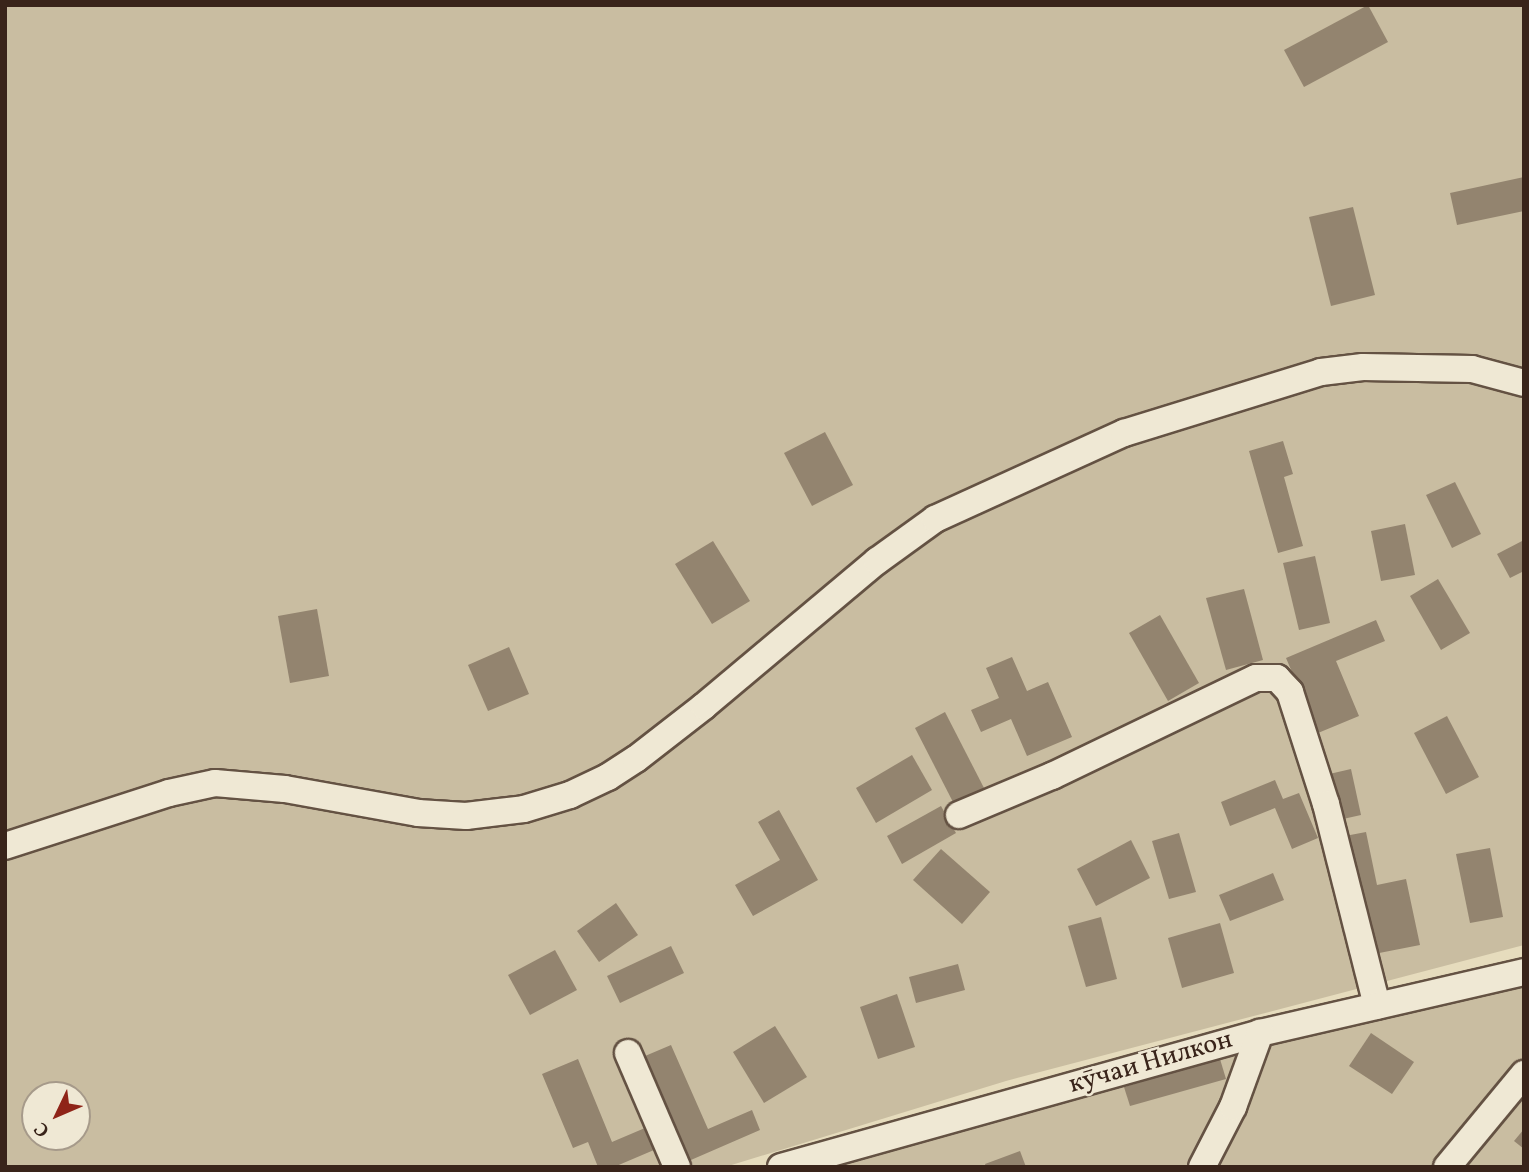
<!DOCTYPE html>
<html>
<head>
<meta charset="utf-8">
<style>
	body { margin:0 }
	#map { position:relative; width:1529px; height:1172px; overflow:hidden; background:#e6dcbd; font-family:Vollkorn,serif }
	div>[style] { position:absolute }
	.green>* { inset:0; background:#c9bda1 }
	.building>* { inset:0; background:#93846f }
	.roads { filter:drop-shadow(2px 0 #645243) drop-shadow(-2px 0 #645243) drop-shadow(0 2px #645243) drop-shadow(0 -2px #645243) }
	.minor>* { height:26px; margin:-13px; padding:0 13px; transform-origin:13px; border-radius:13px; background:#efe8d4 }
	span { translate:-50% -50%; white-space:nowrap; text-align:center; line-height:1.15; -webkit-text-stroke:5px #efe8d4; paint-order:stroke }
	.street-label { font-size:26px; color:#39241a }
	.frame { position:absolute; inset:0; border:7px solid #39241a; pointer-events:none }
	.north { position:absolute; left:21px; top:1081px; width:70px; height:70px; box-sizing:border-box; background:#efe8d4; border:2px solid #a69a8a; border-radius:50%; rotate:226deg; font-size:19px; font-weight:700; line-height:28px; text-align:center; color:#39241a }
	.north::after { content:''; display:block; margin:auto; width:24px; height:32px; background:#8f2418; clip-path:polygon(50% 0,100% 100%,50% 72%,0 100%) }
</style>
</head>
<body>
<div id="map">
	<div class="green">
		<i style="clip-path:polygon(evenodd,5px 5px,1524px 5px,1524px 945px,1006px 1081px,725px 1167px,5px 1167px,5px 5px,35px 1095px,77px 1095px,77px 1137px,35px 1137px,35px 1095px)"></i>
		<i style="clip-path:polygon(1524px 985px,1524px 1167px,836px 1167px,1260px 1043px)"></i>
	</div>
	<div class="building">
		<i style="clip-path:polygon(1368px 5px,1388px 42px,1304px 87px,1284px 50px)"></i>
		<i style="clip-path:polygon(1524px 177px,1524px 211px,1457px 225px,1450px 193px)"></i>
		<i style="clip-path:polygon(1353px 207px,1375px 295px,1331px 306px,1309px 217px)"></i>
		<i style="clip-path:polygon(825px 432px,853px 485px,812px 506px,784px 453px)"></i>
		<i style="clip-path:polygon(1283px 441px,1293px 474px,1284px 477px,1303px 546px,1278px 553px,1249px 451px)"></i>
		<i style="clip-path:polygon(1455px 482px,1481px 534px,1452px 548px,1426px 495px)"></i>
		<i style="clip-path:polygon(1405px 524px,1415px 575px,1381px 581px,1371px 531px)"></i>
		<i style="clip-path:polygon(1524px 540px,1524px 571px,1510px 578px,1497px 554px)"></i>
		<i style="clip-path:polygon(713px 541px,750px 601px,712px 624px,675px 564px)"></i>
		<i style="clip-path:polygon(1315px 556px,1330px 623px,1299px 630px,1283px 563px)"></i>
		<i style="clip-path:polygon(1438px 579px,1470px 633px,1441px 650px,1410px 596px)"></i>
		<i style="clip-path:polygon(1244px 589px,1263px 660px,1226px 670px,1206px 598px)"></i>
		<i style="clip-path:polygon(317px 609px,329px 676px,290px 683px,278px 616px)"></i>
		<i style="clip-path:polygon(1160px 615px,1199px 683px,1168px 701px,1129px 633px)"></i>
		<i style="clip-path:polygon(1376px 620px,1385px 641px,1336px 661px,1359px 716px,1318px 733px,1286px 658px)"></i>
		<i style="clip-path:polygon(509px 647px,529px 694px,488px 711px,468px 665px)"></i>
		<i style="clip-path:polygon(1012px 657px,1027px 691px,1048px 682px,1072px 737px,1027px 756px,1011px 719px,981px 732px,971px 710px,999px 698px,986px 668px)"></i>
		<i style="clip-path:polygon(945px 712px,984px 788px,954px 804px,915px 728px)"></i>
		<i style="clip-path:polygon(1447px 716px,1479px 777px,1446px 794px,1414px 733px)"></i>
		<i style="clip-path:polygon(912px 755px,932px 790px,876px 823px,856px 788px)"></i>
		<i style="clip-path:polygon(1351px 769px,1361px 815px,1334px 821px,1325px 775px)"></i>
		<i style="clip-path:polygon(1275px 780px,1283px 799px,1299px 793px,1318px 838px,1292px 849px,1275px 808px,1230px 826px,1221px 802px)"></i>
		<i style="clip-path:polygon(941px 806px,956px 833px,902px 864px,887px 836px)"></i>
		<i style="clip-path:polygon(779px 810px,818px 880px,753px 916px,735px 885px,780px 860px,758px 822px)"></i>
		<i style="clip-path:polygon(1366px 832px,1377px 885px,1406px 879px,1420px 945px,1369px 955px,1345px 836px)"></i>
		<i style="clip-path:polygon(1179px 833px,1196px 892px,1169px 899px,1152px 841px)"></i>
		<i style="clip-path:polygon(1131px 840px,1150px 878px,1096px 906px,1077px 869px)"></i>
		<i style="clip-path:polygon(1490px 848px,1503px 917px,1470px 923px,1456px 854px)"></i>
		<i style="clip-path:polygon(941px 849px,990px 892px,962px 924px,913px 880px)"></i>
		<i style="clip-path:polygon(1273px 873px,1284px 900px,1230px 921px,1219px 895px)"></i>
		<i style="clip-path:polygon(616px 903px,638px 935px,599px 962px,577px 931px)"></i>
		<i style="clip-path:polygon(1101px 917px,1117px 979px,1086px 987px,1068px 926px)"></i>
		<i style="clip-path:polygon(1220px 923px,1234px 973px,1182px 988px,1168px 938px)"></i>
		<i style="clip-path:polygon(671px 946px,684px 973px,620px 1003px,607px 976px)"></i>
		<i style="clip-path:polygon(555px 950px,577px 990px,530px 1015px,508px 975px)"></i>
		<i style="clip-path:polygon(958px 964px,965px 990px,916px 1003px,909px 977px)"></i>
		<i style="clip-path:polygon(897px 994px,915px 1047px,878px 1059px,860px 1007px)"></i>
		<i style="clip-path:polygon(775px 1026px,807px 1077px,764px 1103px,733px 1052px)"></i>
		<i style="clip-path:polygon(1371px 1033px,1414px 1062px,1392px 1094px,1349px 1066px)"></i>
		<i style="clip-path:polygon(671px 1045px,708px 1129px,752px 1110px,760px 1130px,684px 1163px,638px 1059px)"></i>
		<i style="clip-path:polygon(578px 1059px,612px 1142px,652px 1125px,661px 1147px,614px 1167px,598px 1167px,588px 1142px,573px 1148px,542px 1074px)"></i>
		<i style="clip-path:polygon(1220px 1059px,1226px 1079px,1130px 1106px,1124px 1087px)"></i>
		<i style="clip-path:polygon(1524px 1129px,1524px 1149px,1514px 1141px)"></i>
		<i style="clip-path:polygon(1020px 1151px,1026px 1167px,986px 1167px,985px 1164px)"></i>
	</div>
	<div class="roads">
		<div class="minor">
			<i style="left:959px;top:815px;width:101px;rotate:-22.8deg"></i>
			<i style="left:1052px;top:776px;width:226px;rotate:-25.7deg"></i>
			<i style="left:1256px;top:678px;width:21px"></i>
			<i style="left:1277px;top:678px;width:19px;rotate:47deg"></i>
			<i style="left:1290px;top:692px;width:118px;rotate:72.2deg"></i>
			<i style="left:1326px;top:804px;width:208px;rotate:75.8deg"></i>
			<i style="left:5px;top:846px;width:172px;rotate:-17.9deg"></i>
			<i style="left:169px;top:793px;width:47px;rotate:-12.3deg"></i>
			<i style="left:215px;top:783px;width:70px;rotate:4.9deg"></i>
			<i style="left:285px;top:789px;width:135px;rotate:10.2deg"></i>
			<i style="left:418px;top:813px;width:48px;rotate:3.6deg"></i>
			<i style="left:466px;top:816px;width:58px;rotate:-6.9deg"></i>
			<i style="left:524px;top:809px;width:48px;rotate:-16.9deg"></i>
			<i style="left:570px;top:795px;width:42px;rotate:-25.3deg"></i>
			<i style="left:608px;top:777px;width:33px;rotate:-33deg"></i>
			<i style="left:636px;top:759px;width:86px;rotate:-37.9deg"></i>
			<i style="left:704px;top:706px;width:226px;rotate:-40deg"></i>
			<i style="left:877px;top:561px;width:72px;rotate:-35.9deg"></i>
			<i style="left:935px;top:519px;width:208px;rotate:-24.5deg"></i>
			<i style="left:1124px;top:433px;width:206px;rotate:-17.2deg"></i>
			<i style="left:1321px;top:372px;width:42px;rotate:-6.8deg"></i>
			<i style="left:1363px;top:367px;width:109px;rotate:1.1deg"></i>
			<i style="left:1472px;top:369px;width:54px;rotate:15.1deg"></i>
			<i style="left:628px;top:1053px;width:124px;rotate:66.7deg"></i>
			<i style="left:781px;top:1167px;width:497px;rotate:-15.6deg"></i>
			<i style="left:1260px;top:1033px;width:271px;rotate:-13deg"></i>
			<i style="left:1202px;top:1167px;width:68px;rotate:-62.7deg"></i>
			<i style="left:1233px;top:1107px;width:79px;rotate:-70deg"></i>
			<i style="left:1447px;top:1167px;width:121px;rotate:-50.4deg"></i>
		</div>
	</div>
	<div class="street-label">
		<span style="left:1151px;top:1063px;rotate:-16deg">кӯчаи Нилкон</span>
	</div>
	<div class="frame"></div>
	<div class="north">С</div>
</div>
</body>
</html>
